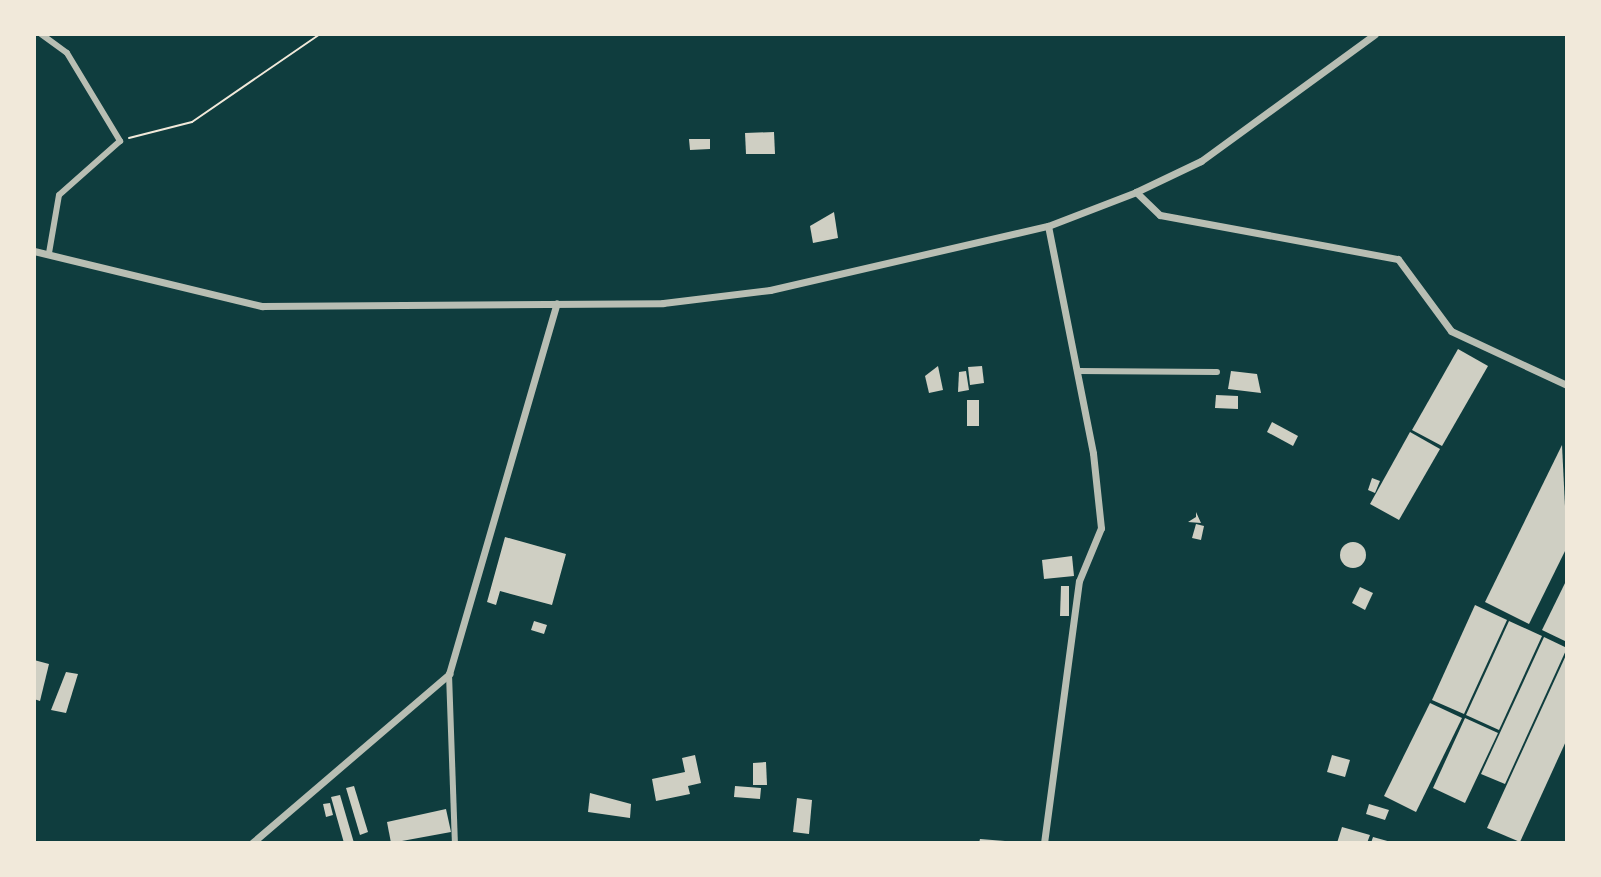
<!DOCTYPE html>
<html>
<head>
<meta charset="utf-8">
<style>
	body { margin:0 }
	#map { position:relative; width:1601px; height:877px; overflow:hidden; background:#0f3d3e; font-family:"Varela Round",sans-serif }
	div>[style] { position:absolute }
	.building>* { inset:0; background:#cfcfc3 }
	.round { border-radius:50% }
	.path>* { height:2px; margin:-1px; padding:0 1px; transform-origin:1px; border-radius:1px; background:#f1e9da }
	.minor>* { height:6px; margin:-3px; padding:0 3px; transform-origin:3px; border-radius:3px; background:#b8beb3 }
	.tertiary>* { height:7px; margin:-3.5px; padding:0 3.5px; transform-origin:3.5px; border-radius:3.5px; background:#b8beb3 }
	span { translate:-50% -50%; white-space:nowrap; text-align:center; line-height:1.15; -webkit-text-stroke:6px #f1e9da; paint-order:stroke }
	.frame { position:absolute; inset:0; border:36px solid #f1e9da; pointer-events:none }
</style>
</head>
<body>
<div id="map">
	<div class="building">
		<i style="clip-path:polygon(774px 132px,775px 154px,746px 154px,745px 133px)"></i>
		<i style="clip-path:polygon(689px 139px,710px 139px,710px 149px,690px 150px)"></i>
		<i style="clip-path:polygon(834px 212px,838px 238px,813px 243px,810px 226px)"></i>
		<i style="clip-path:polygon(1458px 349px,1488px 366px,1442px 446px,1412px 430px)"></i>
		<i style="clip-path:polygon(938px 366px,943px 390px,929px 393px,925px 376px)"></i>
		<i style="clip-path:polygon(982px 366px,984px 383px,970px 385px,968px 367px)"></i>
		<i style="clip-path:polygon(966px 371px,969px 390px,958px 392px,959px 372px)"></i>
		<i style="clip-path:polygon(1231px 371px,1257px 374px,1261px 393px,1228px 389px)"></i>
		<i style="clip-path:polygon(1216px 395px,1238px 396px,1238px 409px,1215px 408px)"></i>
		<i style="clip-path:polygon(967px 400px,979px 400px,979px 426px,967px 426px)"></i>
		<i style="clip-path:polygon(1272px 422px,1298px 436px,1293px 446px,1267px 432px)"></i>
		<i style="clip-path:polygon(1410px 432px,1440px 449px,1399px 520px,1370px 504px)"></i>
		<i style="clip-path:polygon(1562px 445px,1567px 547px,1529px 624px,1485px 602px)"></i>
		<i style="clip-path:polygon(1372px 478px,1380px 481px,1375px 493px,1368px 490px)"></i>
		<i style="clip-path:polygon(1196px 512px,1201px 523px,1188px 522px,1196px 517px)"></i>
		<i style="clip-path:polygon(1196px 524px,1204px 526px,1201px 540px,1192px 538px)"></i>
		<i style="clip-path:polygon(505px 537px,566px 554px,552px 605px,500px 591px,496px 605px,487px 602px)"></i>
		<i class="round" style="left:1340px;top:542px;width:26px;height:26px"></i>
		<i style="clip-path:polygon(1072px 556px,1074px 576px,1044px 579px,1042px 560px)"></i>
		<i style="clip-path:polygon(1567px 579px,1567px 642px,1542px 630px)"></i>
		<i style="clip-path:polygon(1061px 586px,1069px 586px,1069px 616px,1060px 616px)"></i>
		<i style="clip-path:polygon(1360px 587px,1373px 593px,1365px 610px,1352px 603px)"></i>
		<i style="clip-path:polygon(1475px 605px,1507px 620px,1464px 714px,1432px 700px)"></i>
		<i style="clip-path:polygon(534px 621px,547px 625px,544px 634px,531px 630px)"></i>
		<i style="clip-path:polygon(1509px 621px,1542px 636px,1499px 730px,1466px 715px)"></i>
		<i style="clip-path:polygon(1544px 637px,1567px 648px,1505px 784px,1481px 774px)"></i>
		<i style="clip-path:polygon(1567px 653px,1567px 739px,1520px 842px,1487px 828px)"></i>
		<i style="clip-path:polygon(34px 660px,49px 664px,40px 701px,34px 699px)"></i>
		<i style="clip-path:polygon(66px 672px,78px 674px,66px 713px,51px 710px)"></i>
		<i style="clip-path:polygon(1430px 703px,1462px 718px,1416px 812px,1384px 796px)"></i>
		<i style="clip-path:polygon(1465px 718px,1498px 733px,1465px 803px,1433px 788px)"></i>
		<i style="clip-path:polygon(695px 755px,701px 783px,688px 786px,690px 794px,656px 801px,652px 779px,685px 772px,682px 758px)"></i>
		<i style="clip-path:polygon(1332px 755px,1350px 760px,1345px 777px,1327px 772px)"></i>
		<i style="clip-path:polygon(766px 762px,767px 785px,753px 785px,753px 763px)"></i>
		<i style="clip-path:polygon(354px 786px,368px 832px,360px 835px,346px 788px)"></i>
		<i style="clip-path:polygon(735px 786px,761px 788px,760px 799px,734px 797px)"></i>
		<i style="clip-path:polygon(590px 793px,631px 804px,630px 818px,588px 812px)"></i>
		<i style="clip-path:polygon(340px 795px,354px 843px,344px 843px,331px 797px)"></i>
		<i style="clip-path:polygon(797px 798px,812px 800px,809px 834px,793px 832px)"></i>
		<i style="clip-path:polygon(330px 803px,333px 815px,326px 817px,323px 804px)"></i>
		<i style="clip-path:polygon(1369px 804px,1389px 810px,1385px 820px,1366px 814px)"></i>
		<i style="clip-path:polygon(446px 809px,451px 832px,391px 843px,387px 822px)"></i>
		<i style="clip-path:polygon(1342px 827px,1370px 835px,1367px 843px,1337px 843px)"></i>
		<i style="clip-path:polygon(1373px 837px,1391px 842px,1391px 843px,1371px 843px)"></i>
		<i style="clip-path:polygon(980px 839px,1005px 841px,1005px 843px,979px 843px)"></i>
	</div>
	<div class="path">
		<i style="left:129px;top:138px;width:65px;rotate:-14.3deg"></i>
		<i style="left:192px;top:122px;width:155px;rotate:-34.5deg"></i>
	</div>
	<div class="minor">
		<i style="left:41px;top:34px;width:32px;rotate:36deg"></i>
		<i style="left:67px;top:53px;width:103px;rotate:58.9deg"></i>
		<i style="left:120px;top:141px;width:81px;rotate:138.5deg"></i>
		<i style="left:59px;top:195px;width:59px;rotate:99.8deg"></i>
		<i style="left:1078px;top:371px;width:139px;rotate:0.4deg"></i>
		<i style="left:449px;top:674px;width:169px;rotate:88deg"></i>
	</div>
	<div class="tertiary">
		<i style="left:1136px;top:192px;width:33px;rotate:44deg"></i>
		<i style="left:1160px;top:215px;width:242px;rotate:10.5deg"></i>
		<i style="left:1398px;top:259px;width:89px;rotate:53.6deg"></i>
		<i style="left:1451px;top:331px;width:128px;rotate:25deg"></i>
		<i style="left:34px;top:251px;width:235px;rotate:13.6deg"></i>
		<i style="left:262px;top:306px;width:401px;rotate:-0.4deg"></i>
		<i style="left:663px;top:303px;width:108px;rotate:-6.9deg"></i>
		<i style="left:770px;top:290px;width:285px;rotate:-13deg"></i>
		<i style="left:1048px;top:226px;width:94px;rotate:-21.1deg"></i>
		<i style="left:1136px;top:192px;width:72px;rotate:-25.5deg"></i>
		<i style="left:1201px;top:161px;width:215px;rotate:-36.1deg"></i>
		<i style="left:252px;top:843px;width:260px;rotate:-40.6deg"></i>
		<i style="left:449px;top:674px;width:386px;rotate:-73.8deg"></i>
		<i style="left:1044px;top:843px;width:264px;rotate:-82.4deg"></i>
		<i style="left:1079px;top:581px;width:57px;rotate:-67.5deg"></i>
		<i style="left:1101px;top:528px;width:75px;rotate:-96.1deg"></i>
		<i style="left:1093px;top:453px;width:231px;rotate:-101.2deg"></i>
	</div>
	<div class="frame"></div>
</div>
</body>
</html>
